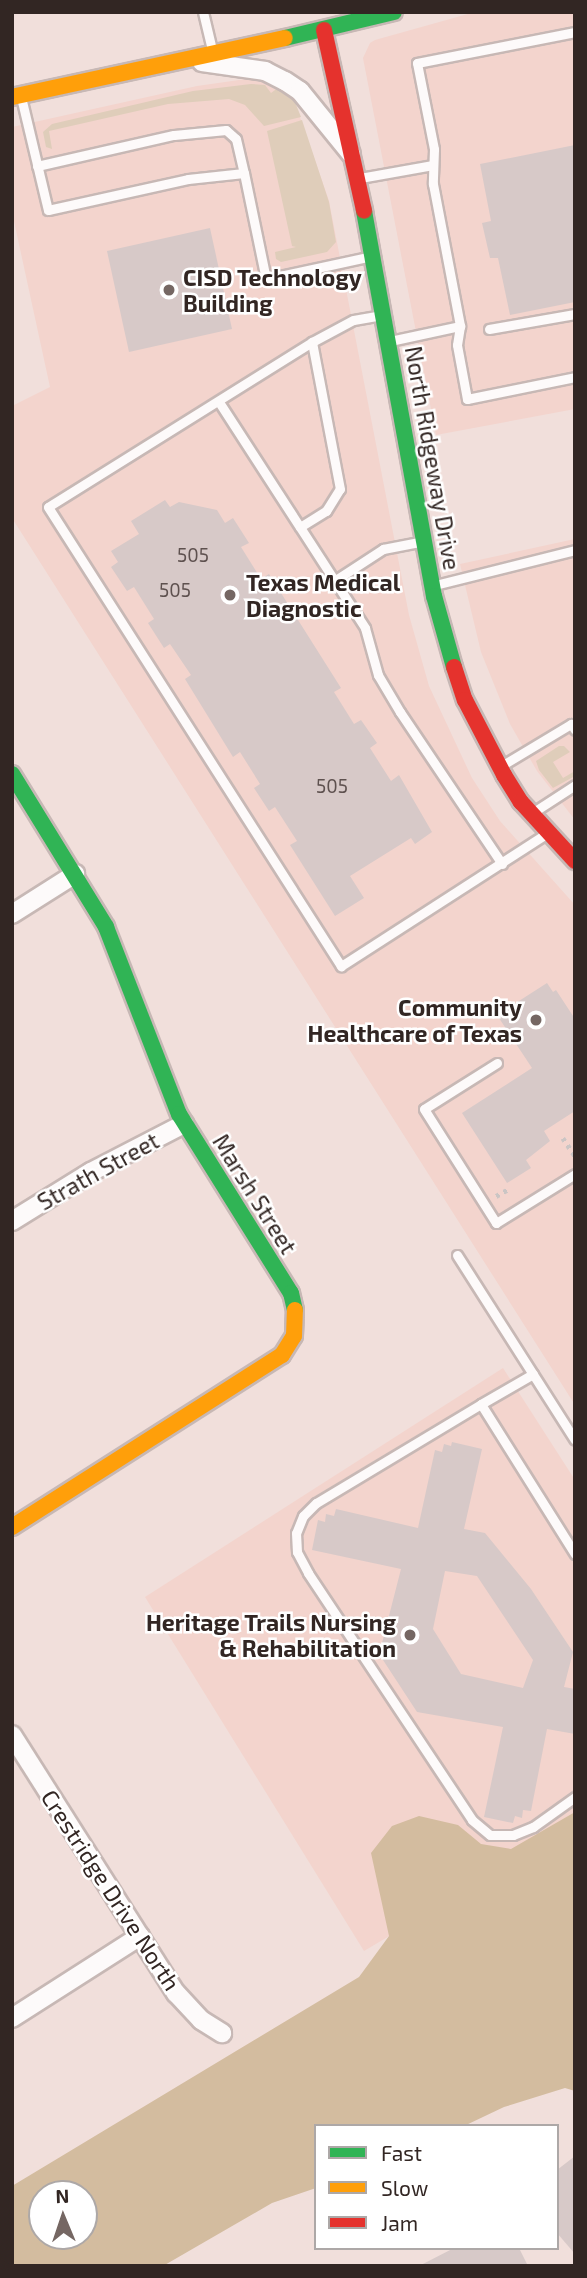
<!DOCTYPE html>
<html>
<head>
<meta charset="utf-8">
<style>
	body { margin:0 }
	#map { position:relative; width:587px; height:2278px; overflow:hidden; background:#f1dfdb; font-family:"Exo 2",sans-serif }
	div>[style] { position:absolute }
	.built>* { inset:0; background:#f3d4cd }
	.green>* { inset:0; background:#dfcdba }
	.forest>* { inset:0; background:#d3bc9f }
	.building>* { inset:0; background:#d7c9c8 }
	.path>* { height:4.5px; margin-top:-2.25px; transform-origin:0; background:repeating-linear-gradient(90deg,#cbc5c4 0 3.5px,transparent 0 8.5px) }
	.roads { filter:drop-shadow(2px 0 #c7b8b5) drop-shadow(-2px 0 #c7b8b5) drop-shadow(0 2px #c7b8b5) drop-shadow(0 -2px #c7b8b5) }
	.lane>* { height:9px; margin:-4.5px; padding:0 4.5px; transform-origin:4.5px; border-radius:4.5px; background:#fdfafa }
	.street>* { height:18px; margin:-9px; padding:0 9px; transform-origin:9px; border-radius:9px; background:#fdfafa }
	.fast>* { height:16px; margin:-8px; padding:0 8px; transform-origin:8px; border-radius:8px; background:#30b455 }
	.slow>* { height:16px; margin:-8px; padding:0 8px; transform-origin:8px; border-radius:8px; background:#ff9f0a }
	.jam>* { height:16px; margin:-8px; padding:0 8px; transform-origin:8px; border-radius:8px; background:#e5322d }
	.dots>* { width:19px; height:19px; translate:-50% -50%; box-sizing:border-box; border:4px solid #fff; border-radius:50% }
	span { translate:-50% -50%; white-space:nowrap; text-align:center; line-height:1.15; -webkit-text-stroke:5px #fff; paint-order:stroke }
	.number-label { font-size:19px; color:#5e514f }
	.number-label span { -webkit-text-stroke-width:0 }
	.poi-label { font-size:23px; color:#322623; font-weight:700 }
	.left { translate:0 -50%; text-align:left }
	.right { translate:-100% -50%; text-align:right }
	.street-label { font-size:23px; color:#322623 }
	.frame { position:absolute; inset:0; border:14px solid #322623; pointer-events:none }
	.legend { position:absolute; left:314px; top:2124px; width:245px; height:126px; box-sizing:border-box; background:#fff; border:2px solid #ada8a7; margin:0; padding:9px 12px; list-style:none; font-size:21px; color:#322623 }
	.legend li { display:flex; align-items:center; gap:14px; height:35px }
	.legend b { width:35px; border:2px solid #ada8a7 }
	.north { position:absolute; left:28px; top:2180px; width:70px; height:70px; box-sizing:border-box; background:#fff; border:2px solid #ada8a7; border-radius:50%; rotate:358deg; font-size:19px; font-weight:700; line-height:28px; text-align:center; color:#322623 }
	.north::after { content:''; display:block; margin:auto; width:24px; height:32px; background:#756763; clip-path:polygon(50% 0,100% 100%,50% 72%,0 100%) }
</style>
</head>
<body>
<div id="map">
	<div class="built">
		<i style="clip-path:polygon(475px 12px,575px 12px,575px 409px,436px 435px,363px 58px,370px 43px,375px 40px)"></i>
		<i style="clip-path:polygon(246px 79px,271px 82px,293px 97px,329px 201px,409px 615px,429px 686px,472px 778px,500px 821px,575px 905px,575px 1405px,12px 518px,12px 406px,50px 387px,12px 212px,12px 127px,197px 86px)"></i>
		<i style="clip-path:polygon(575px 539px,575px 820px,537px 771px,510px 724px,481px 652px,460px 564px)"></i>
		<i style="clip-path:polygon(503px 1368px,575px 1480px,575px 1826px,364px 1951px,145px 1597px)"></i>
	</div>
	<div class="green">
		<i style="clip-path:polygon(251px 84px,265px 85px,271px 93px,279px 87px,295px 102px,301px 117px,264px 126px,245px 105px,229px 99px,168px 104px,49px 131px,52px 149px,46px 147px,43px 132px,52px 124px,193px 91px)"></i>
		<i style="clip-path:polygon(302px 120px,329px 202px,336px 242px,327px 252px,281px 262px,276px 259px,275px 252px,296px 247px,292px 246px,267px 131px)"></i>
		<i style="clip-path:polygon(559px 746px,564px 746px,570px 752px,553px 762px,563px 778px,575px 771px,575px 776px,553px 788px,539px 770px,536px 761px)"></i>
	</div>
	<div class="forest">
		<i style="clip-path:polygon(evenodd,575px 1812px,575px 2091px,565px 2088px,504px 2107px,464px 2126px,316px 2126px,316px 2188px,272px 2203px,163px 2266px,12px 2266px,12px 2186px,359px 1977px,389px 1936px,371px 1853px,392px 1826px,419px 1816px,458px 1825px,481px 1844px,511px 1849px,575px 1812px,42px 2194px,84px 2194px,84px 2236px,42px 2236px,42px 2194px)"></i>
	</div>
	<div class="building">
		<i style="clip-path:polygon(575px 145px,575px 302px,510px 315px,498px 258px,490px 258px,482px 223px,491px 221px,480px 164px)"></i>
		<i style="clip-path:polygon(210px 228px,232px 329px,129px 352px,107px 251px)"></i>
		<i style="clip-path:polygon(165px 500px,170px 507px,179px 502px,217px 510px,225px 523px,233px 518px,249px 543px,241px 547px,261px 579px,269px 574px,341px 688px,334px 692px,354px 724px,361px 720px,377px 743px,370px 748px,391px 781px,399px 775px,432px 832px,415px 844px,411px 838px,350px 876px,364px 898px,335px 916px,290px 845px,297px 841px,275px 807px,269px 811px,254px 788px,260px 784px,240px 752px,233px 757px,185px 679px,191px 675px,170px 644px,164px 648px,148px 623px,154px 619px,134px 587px,127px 591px,111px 567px,118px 562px,111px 551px,139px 534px,131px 521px)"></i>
		<i style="clip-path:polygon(547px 983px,553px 992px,556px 990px,575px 1019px,575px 1111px,544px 1131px,550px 1141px,526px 1160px,531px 1168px,507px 1183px,462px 1113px,532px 1068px,497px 1015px)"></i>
		<i style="clip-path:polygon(evenodd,452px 1442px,482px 1449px,464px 1529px,485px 1533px,531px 1589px,573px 1652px,564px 1687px,575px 1689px,575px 1734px,547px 1729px,531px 1811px,523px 1810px,522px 1818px,515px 1816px,513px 1823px,484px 1817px,503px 1727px,417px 1712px,383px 1660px,381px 1647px,401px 1569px,312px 1550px,318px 1520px,325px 1522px,326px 1514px,334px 1516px,336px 1509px,418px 1528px,435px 1450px,442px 1452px,444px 1444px,451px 1446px,452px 1442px,445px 1571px,477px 1576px,533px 1660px,523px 1688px,461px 1674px,433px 1629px,445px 1571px)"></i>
		<i style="clip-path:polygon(575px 2156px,575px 2254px,557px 2233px,557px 2170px)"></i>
		<i style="clip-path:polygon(454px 2248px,519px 2248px,528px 2266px,419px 2266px)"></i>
	</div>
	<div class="path">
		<i style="left:563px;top:1138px;width:22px;rotate:56deg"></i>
		<i style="left:496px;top:1196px;width:13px;rotate:-29deg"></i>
	</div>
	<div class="roads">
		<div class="lane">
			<i style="left:203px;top:12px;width:43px;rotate:76.6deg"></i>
			<i style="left:575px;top:32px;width:161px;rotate:168.9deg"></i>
			<i style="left:417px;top:63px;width:88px;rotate:78.8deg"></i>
			<i style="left:434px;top:149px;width:35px;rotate:92deg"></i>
			<i style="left:433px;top:184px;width:145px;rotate:79.2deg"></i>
			<i style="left:460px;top:326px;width:19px;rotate:99deg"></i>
			<i style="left:457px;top:345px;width:55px;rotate:79.5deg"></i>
			<i style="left:467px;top:399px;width:110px;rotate:-11.5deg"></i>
			<i style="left:21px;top:97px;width:116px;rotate:76.6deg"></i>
			<i style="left:48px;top:210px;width:143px;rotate:-12.5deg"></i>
			<i style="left:188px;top:179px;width:56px;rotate:-6.1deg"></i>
			<i style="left:244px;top:173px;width:108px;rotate:78.3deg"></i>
			<i style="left:266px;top:279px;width:108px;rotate:-12.2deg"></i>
			<i style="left:37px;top:166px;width:140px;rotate:-12.8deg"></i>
			<i style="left:174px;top:135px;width:52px;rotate:-5.5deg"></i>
			<i style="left:226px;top:130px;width:13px;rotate:42deg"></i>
			<i style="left:236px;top:139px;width:35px;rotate:77deg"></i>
			<i style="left:360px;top:178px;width:74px;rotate:-10.1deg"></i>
			<i style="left:382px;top:315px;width:29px;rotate:170deg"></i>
			<i style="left:353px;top:320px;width:47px;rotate:151.8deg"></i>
			<i style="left:312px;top:342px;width:311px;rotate:148deg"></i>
			<i style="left:48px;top:507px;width:545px;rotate:57.45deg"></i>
			<i style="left:341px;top:966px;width:244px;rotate:-32.8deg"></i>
			<i style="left:489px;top:329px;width:87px;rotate:-9.9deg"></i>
			<i style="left:390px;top:341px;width:72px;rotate:-12.1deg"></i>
			<i style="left:219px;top:402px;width:269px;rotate:57.1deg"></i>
			<i style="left:365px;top:628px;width:49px;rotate:74.5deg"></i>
			<i style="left:378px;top:675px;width:43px;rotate:59.3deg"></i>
			<i style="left:400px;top:712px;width:183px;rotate:56.1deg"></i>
			<i style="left:300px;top:527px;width:31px;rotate:-32deg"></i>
			<i style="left:326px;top:511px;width:26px;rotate:-58deg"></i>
			<i style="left:340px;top:489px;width:150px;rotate:-100.8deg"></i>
			<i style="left:334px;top:581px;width:59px;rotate:-33.1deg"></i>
			<i style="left:383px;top:549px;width:42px;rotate:-11deg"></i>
			<i style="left:435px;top:585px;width:144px;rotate:-14deg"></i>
			<i style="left:501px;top:766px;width:82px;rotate:-31deg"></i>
			<i style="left:571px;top:724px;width:7px;rotate:56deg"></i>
			<i style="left:532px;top:813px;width:51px;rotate:-33.1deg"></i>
			<i style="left:497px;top:1063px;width:86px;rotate:147.8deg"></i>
			<i style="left:424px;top:1109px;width:135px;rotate:57.7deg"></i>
			<i style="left:496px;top:1223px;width:93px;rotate:-31.8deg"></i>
			<i style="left:457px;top:1255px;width:219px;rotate:57.5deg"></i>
			<i style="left:481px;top:1404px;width:60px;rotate:-30deg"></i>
			<i style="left:575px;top:1554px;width:177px;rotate:-122.1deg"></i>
			<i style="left:481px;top:1404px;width:192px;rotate:149deg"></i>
			<i style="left:316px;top:1503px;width:18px;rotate:135deg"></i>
			<i style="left:303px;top:1516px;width:18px;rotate:112deg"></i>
			<i style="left:296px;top:1533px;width:19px;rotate:87deg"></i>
			<i style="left:297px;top:1552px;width:24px;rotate:62deg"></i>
			<i style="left:308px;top:1573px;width:296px;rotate:56.4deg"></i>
			<i style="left:472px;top:1820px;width:23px;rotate:40deg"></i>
			<i style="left:490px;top:1835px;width:23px"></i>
			<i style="left:513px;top:1835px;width:22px;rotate:-22deg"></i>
			<i style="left:533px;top:1827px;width:52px;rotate:-35.5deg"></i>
		</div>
		<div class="street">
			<i style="left:202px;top:62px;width:64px;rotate:8.1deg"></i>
			<i style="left:265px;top:71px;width:22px;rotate:27deg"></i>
			<i style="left:285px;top:81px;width:18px;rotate:34deg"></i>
			<i style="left:300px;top:91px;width:81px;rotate:51deg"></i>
			<i style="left:12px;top:914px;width:75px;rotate:-32.4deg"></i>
			<i style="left:12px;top:1221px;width:93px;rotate:-31.8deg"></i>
			<i style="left:91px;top:1172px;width:105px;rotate:-27.3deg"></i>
			<i style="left:12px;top:1735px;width:306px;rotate:57.6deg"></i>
			<i style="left:176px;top:1993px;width:37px;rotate:47deg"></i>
			<i style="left:201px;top:2020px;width:25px;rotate:32deg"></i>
			<i style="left:12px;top:2018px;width:152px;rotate:-32.6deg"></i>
		</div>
		<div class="fast">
			<i style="left:285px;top:38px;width:112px;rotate:-13.4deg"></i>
			<i style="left:364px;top:211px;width:391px;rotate:79.7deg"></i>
			<i style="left:434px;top:596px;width:74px;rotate:74.3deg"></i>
			<i style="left:12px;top:774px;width:180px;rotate:58.4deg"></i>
			<i style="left:106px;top:927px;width:201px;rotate:68.7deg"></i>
			<i style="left:179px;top:1114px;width:211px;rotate:58deg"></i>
			<i style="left:291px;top:1293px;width:17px;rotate:77deg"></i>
		</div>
		<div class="slow">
			<i style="left:12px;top:97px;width:279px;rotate:-12.2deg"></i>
			<i style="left:12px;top:1527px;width:320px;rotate:-32.5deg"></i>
			<i style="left:282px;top:1355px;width:22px;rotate:-58deg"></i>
			<i style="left:294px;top:1336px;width:26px;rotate:-88deg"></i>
		</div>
		<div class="jam">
			<i style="left:324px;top:30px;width:185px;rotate:77.5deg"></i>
			<i style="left:454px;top:667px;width:35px;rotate:72deg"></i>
			<i style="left:465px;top:700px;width:85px;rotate:62.5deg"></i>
			<i style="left:504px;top:775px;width:32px;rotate:58deg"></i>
			<i style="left:521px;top:802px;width:80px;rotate:47.5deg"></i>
		</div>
	</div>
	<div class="dots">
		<i style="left:169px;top:290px;background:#756763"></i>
		<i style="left:230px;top:595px;background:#756763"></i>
		<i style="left:536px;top:1020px;background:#756763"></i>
		<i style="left:410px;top:1635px;background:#756763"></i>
	</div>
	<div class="number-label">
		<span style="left:193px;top:555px">505</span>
		<span style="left:175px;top:590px">505</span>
		<span style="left:332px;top:786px">505</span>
	</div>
	<div class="poi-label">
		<span class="left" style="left:183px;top:290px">CISD Technology<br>Building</span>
		<span class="left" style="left:246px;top:595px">Texas Medical<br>Diagnostic</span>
		<span class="right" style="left:522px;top:1020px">Community<br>Healthcare of Texas</span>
		<span class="right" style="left:396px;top:1635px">Heritage Trails Nursing<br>&amp; Rehabilitation</span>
	</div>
	<div class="street-label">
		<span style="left:433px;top:458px;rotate:80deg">North Ridgeway Drive</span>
		<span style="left:98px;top:1171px;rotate:-29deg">Strath Street</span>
		<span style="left:255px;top:1194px;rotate:58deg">Marsh Street</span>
		<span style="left:111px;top:1890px;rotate:57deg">Crestridge Drive North</span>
	</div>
	<div class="frame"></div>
	<ul class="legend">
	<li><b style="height:9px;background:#30b455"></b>Fast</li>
	<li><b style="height:9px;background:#ff9f0a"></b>Slow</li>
	<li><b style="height:9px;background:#e5322d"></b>Jam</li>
	</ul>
	<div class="north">N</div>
</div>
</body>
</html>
